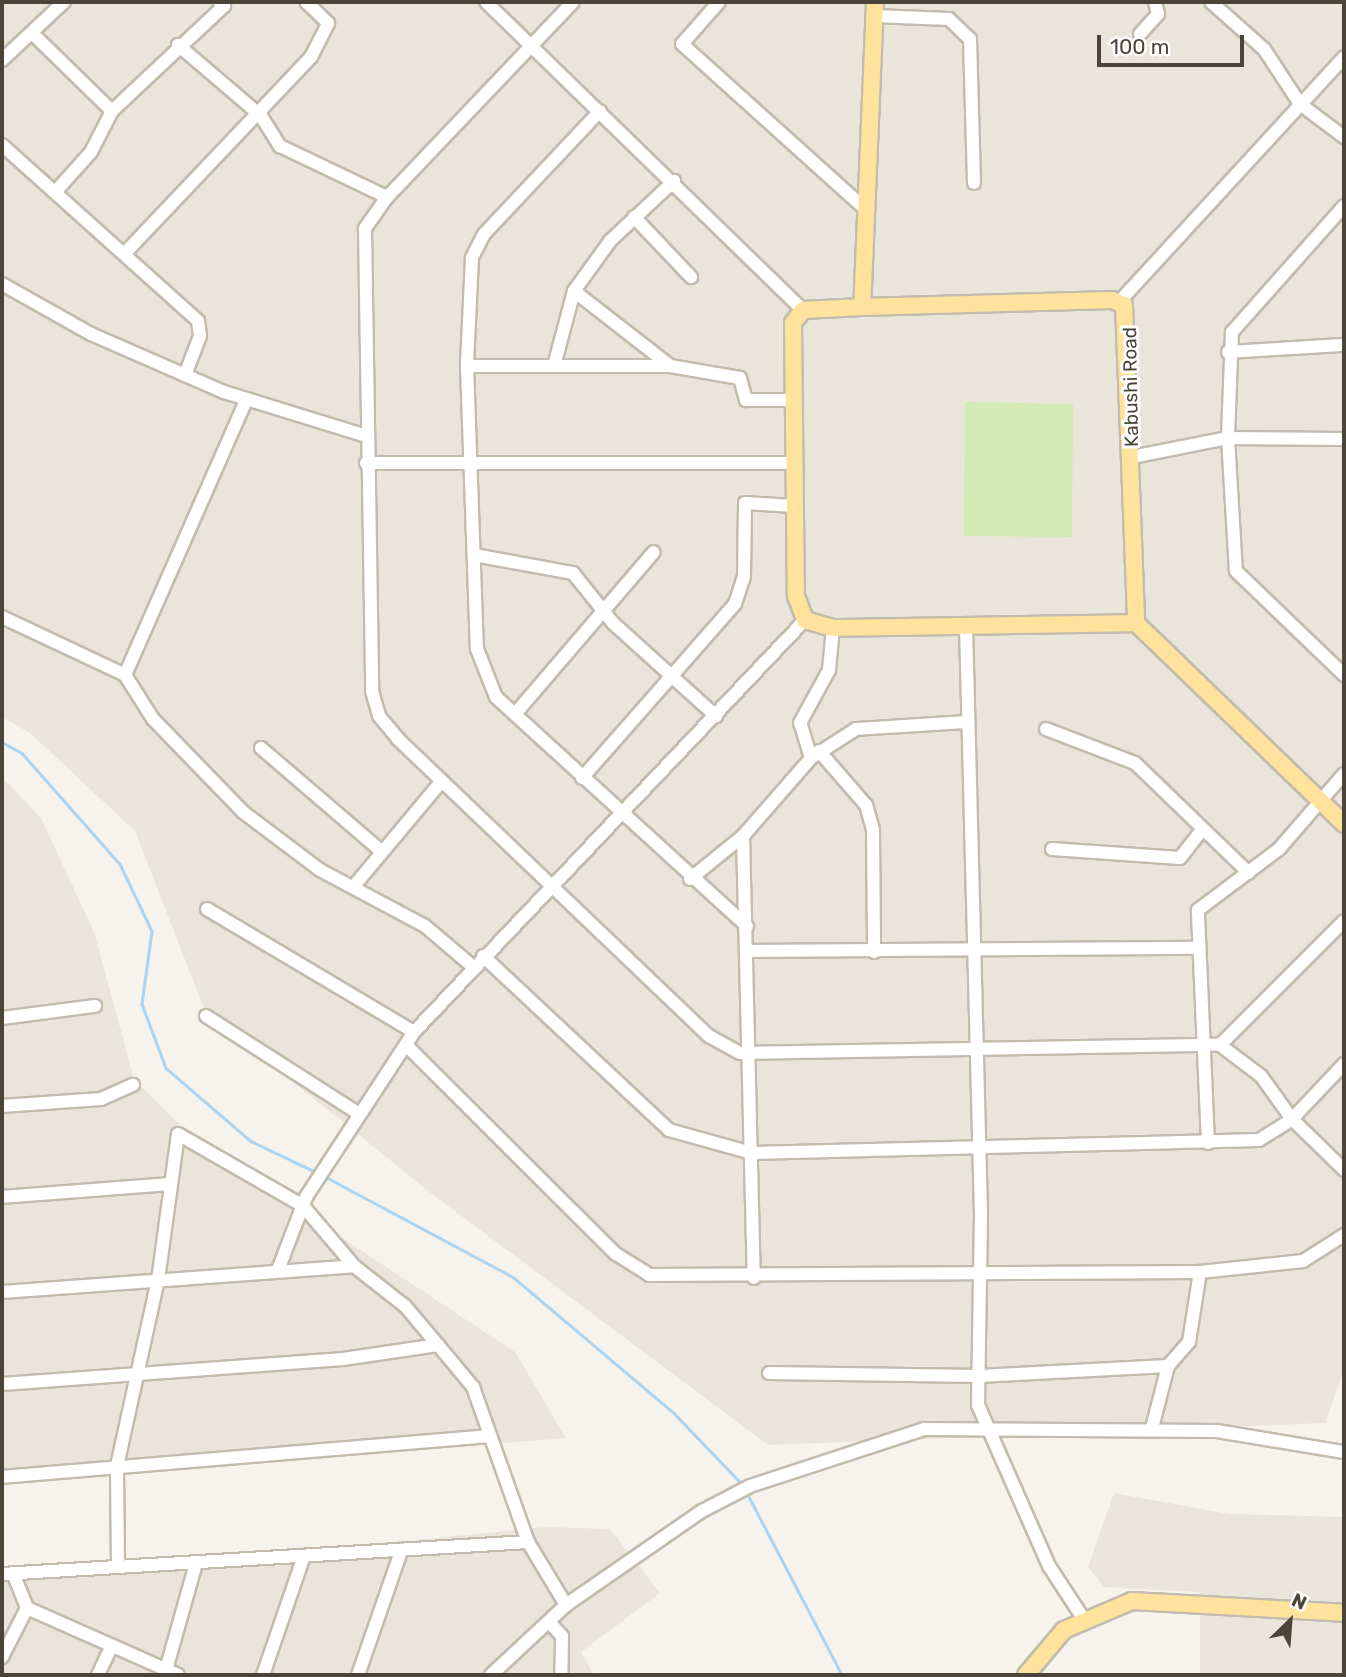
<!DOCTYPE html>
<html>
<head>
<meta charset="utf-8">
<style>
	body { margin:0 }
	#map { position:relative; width:1346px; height:1677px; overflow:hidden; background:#f6f3ec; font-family:Rubik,sans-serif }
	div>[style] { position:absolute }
	.residential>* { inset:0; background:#eae5da }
	.green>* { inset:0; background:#d2eab5 }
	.stream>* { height:2.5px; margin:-1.25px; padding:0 1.25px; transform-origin:1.25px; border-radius:1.25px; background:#a9d4f2 }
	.roads { filter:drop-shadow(2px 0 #c2bbae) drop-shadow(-2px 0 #c2bbae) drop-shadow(0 2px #c2bbae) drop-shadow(0 -2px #c2bbae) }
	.minor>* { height:12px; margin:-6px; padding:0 6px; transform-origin:6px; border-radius:6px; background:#fff }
	.major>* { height:16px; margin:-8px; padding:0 8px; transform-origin:8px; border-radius:8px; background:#ffe39c }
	span { translate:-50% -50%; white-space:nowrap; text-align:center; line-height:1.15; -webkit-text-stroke:6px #fff; paint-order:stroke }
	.street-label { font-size:19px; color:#4b4439 }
	.frame { position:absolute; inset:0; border:4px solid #4b4439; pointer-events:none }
	.north { position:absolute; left:1255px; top:1586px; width:70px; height:70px; -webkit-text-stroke:5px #fff; paint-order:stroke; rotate:25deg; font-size:19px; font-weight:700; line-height:28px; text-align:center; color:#4b4439 }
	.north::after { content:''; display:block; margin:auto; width:24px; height:32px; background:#4b4439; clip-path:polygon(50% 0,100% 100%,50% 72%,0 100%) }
	.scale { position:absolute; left:1097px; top:35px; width:147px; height:32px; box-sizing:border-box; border:4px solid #4b4439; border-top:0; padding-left:9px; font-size:21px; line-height:24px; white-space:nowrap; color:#4b4439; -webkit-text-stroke:5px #fff; paint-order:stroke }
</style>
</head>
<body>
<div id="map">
	<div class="residential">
		<i style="clip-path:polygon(2px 2px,1344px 2px,1344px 1370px,1325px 1423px,768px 1445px,432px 1194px,205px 1011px,135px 831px,30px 733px,2px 717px)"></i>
		<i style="clip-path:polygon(2px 777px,41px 818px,94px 932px,134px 1079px,197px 1142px,515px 1352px,566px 1438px,2px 1484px)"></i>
		<i style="clip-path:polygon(1114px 1493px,1229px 1514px,1344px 1517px,1344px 1675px,1200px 1675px,1200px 1592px,1104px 1587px,1088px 1567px)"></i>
		<i style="clip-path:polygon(545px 1527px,610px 1529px,660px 1593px,581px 1652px,594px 1675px,2px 1675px,2px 1582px)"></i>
	</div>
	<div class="green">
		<i style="clip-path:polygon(965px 402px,1073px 404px,1072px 537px,964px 536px)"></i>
	</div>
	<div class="stream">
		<i style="left:2px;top:742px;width:23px;rotate:29deg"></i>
		<i style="left:22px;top:753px;width:148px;rotate:48.6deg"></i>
		<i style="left:120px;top:864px;width:74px;rotate:64.5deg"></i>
		<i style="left:152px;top:931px;width:74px;rotate:97.8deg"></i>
		<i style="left:142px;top:1004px;width:68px;rotate:69.4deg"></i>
		<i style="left:166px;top:1068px;width:112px;rotate:40.7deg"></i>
		<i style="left:251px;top:1141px;width:74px;rotate:25.5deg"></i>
		<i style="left:324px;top:1176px;width:214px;rotate:28.1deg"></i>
		<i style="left:513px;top:1277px;width:211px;rotate:40.2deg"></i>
		<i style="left:674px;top:1413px;width:100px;rotate:46.2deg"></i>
		<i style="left:746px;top:1491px;width:208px;rotate:62.4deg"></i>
	</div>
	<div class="roads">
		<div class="minor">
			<i style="left:486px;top:2px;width:442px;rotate:44.2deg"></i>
			<i style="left:573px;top:2px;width:269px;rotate:133.6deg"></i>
			<i style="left:387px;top:197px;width:39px;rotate:125deg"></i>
			<i style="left:365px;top:229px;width:462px;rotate:89.1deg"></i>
			<i style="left:372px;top:691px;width:26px;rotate:74deg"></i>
			<i style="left:379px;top:716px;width:30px;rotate:50deg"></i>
			<i style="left:398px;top:739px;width:430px;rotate:43.7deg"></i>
			<i style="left:709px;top:1036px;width:35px;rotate:29deg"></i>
			<i style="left:740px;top:1053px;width:480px;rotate:-1deg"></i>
			<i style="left:1220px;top:1045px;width:175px;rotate:-45deg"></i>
			<i style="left:719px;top:2px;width:56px;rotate:131.4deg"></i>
			<i style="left:682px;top:44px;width:245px;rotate:42deg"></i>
			<i style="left:1211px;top:2px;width:71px;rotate:41.6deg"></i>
			<i style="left:1264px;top:49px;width:66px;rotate:56.8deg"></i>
			<i style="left:1300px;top:104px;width:55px;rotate:36.9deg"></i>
			<i style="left:874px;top:16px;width:75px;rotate:2.3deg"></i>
			<i style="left:949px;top:19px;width:29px;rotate:44deg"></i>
			<i style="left:970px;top:39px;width:144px;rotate:88.4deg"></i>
			<i style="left:32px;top:33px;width:112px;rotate:44.3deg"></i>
			<i style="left:1140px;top:34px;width:27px;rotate:-48deg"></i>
			<i style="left:1158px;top:14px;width:12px;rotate:-104deg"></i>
			<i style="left:178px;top:45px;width:109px;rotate:40.5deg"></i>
			<i style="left:261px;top:116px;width:36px;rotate:58deg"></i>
			<i style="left:280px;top:146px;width:119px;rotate:25.5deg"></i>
			<i style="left:2px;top:60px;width:85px;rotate:-43.1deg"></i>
			<i style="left:600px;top:111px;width:169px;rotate:133.3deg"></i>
			<i style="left:484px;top:234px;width:27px;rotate:117deg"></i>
			<i style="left:472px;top:258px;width:108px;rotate:92.7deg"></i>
			<i style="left:467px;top:366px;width:283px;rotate:88deg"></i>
			<i style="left:477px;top:649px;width:52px;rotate:68.4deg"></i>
			<i style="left:496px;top:697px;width:340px;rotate:42.4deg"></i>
			<i style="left:2px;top:145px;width:263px;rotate:41.9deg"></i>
			<i style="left:198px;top:321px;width:15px;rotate:82deg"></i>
			<i style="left:200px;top:336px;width:42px;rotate:111deg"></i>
			<i style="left:57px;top:190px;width:51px;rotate:-48.2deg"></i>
			<i style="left:91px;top:152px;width:46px;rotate:-62.9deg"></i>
			<i style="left:112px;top:111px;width:154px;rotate:-43.2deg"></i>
			<i style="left:224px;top:6px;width:6px;rotate:-135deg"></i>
			<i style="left:1344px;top:206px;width:169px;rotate:131.6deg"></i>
			<i style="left:1232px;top:332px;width:106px;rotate:92.2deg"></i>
			<i style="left:1228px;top:438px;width:133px;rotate:86.6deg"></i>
			<i style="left:1236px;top:571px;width:150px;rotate:43.9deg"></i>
			<i style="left:634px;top:217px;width:83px;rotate:46.5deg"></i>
			<i style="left:125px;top:253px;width:270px;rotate:-46.5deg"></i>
			<i style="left:311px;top:57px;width:38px;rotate:-63deg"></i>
			<i style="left:328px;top:23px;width:30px;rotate:-136deg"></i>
			<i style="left:2px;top:284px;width:102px;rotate:29.3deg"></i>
			<i style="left:91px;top:334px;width:145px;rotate:23.6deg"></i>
			<i style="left:224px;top:392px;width:149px;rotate:17.2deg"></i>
			<i style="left:574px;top:291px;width:120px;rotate:37.9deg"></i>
			<i style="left:1119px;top:302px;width:333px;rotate:-47.4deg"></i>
			<i style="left:1228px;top:352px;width:116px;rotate:-3.5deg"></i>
			<i style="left:467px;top:366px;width:203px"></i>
			<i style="left:670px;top:366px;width:71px;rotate:9.7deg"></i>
			<i style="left:740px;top:378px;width:23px;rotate:75deg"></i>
			<i style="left:746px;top:400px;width:46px"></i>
			<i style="left:554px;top:366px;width:78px;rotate:-75.1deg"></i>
			<i style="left:574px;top:291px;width:62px;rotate:-54.2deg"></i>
			<i style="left:610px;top:241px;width:88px;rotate:-43.2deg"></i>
			<i style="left:1132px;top:457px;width:98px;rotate:-11.2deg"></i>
			<i style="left:1228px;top:438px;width:116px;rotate:0.5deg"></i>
			<i style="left:366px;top:463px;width:427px"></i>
			<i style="left:474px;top:555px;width:101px;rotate:10.3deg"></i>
			<i style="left:573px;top:573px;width:64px;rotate:51.3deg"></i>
			<i style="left:613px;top:623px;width:139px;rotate:42.1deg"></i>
			<i style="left:2px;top:617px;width:136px;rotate:25.2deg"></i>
			<i style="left:125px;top:675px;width:52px;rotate:57.5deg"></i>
			<i style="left:153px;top:719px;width:129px;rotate:45.9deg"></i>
			<i style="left:243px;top:812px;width:96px;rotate:37deg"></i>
			<i style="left:320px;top:870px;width:119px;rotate:28.1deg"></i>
			<i style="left:425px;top:926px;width:62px;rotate:40.4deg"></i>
			<i style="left:966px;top:626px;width:588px;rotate:88.54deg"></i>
			<i style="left:981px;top:1214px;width:191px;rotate:90.9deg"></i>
			<i style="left:978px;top:1405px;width:176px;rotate:66.2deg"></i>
			<i style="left:1049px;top:1566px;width:62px;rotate:56.8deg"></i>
			<i style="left:125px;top:675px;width:302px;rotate:-66.2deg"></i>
			<i style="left:515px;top:714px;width:213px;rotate:-49.4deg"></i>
			<i style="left:1046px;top:729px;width:95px;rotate:20.9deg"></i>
			<i style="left:1135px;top:763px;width:158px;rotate:44deg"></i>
			<i style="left:261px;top:748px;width:158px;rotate:40.6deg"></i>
			<i style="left:819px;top:751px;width:72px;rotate:49deg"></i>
			<i style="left:866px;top:805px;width:25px;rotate:74deg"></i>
			<i style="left:873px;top:829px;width:123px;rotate:89.5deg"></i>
			<i style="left:814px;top:756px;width:50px;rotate:-32.7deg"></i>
			<i style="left:856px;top:729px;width:112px;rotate:-3.6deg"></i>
			<i style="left:582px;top:778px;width:232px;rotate:-48.7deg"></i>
			<i style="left:735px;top:604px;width:28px;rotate:-72deg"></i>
			<i style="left:744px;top:577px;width:74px;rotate:-89.2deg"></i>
			<i style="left:745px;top:503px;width:49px;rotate:3.5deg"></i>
			<i style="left:743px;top:836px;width:442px;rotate:88.6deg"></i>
			<i style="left:1052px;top:849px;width:128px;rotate:4deg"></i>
			<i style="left:1180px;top:858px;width:34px;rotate:-52deg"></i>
			<i style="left:690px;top:879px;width:68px;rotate:-39.1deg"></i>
			<i style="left:743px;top:836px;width:103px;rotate:-48.9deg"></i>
			<i style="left:811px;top:758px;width:37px;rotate:-107deg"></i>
			<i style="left:800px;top:723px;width:60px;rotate:-61.3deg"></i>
			<i style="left:829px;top:670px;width:42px;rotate:-84.6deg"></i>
			<i style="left:354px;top:886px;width:136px;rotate:-50.1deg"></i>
			<i style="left:207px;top:909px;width:241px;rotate:30.7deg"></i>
			<i style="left:748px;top:951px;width:450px;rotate:-0.4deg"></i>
			<i style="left:483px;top:956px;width:255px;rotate:43.1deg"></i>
			<i style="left:669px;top:1130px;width:86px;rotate:15.5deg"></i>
			<i style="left:752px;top:1153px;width:507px;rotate:-1.47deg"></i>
			<i style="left:1259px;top:1140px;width:39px;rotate:-32deg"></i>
			<i style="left:1292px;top:1119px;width:76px;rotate:-46.6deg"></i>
			<i style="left:206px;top:1016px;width:182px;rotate:32.6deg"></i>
			<i style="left:2px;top:1018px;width:94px;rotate:-7.4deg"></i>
			<i style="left:406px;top:1045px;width:296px;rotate:44.9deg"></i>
			<i style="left:616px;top:1254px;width:39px;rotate:32deg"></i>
			<i style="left:649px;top:1275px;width:551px;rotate:-0.31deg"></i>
			<i style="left:1200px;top:1272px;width:104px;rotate:-6.1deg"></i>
			<i style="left:1303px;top:1261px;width:49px;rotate:-32.4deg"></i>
			<i style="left:1220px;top:1045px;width:51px;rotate:37.1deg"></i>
			<i style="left:1261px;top:1076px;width:53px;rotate:54.2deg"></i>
			<i style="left:1292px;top:1119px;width:73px;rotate:44.4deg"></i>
			<i style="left:2px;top:1106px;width:99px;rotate:-4deg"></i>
			<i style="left:101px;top:1099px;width:35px;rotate:-24deg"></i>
			<i style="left:1208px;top:1143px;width:233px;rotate:-92.5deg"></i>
			<i style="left:1198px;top:910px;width:101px;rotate:-37deg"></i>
			<i style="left:1279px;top:849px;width:99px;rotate:-49.1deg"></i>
			<i style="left:2px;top:1197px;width:169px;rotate:-4.4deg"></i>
			<i style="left:278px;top:1270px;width:78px;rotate:-69deg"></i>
			<i style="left:306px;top:1197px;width:197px;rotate:-56.8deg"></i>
			<i style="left:414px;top:1032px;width:568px;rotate:-46.5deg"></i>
			<i style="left:2px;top:1292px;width:353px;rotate:-4.2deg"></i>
			<i style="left:354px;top:1266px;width:65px;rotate:38.1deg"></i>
			<i style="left:405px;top:1306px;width:51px;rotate:49.8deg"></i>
			<i style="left:769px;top:1373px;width:210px;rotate:0.8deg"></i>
			<i style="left:979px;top:1376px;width:189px;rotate:-3deg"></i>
			<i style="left:1168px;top:1366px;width:32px;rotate:-49deg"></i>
			<i style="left:1189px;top:1342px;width:71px;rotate:-81.1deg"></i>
			<i style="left:2px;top:1384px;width:342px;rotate:-4.2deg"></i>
			<i style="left:343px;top:1359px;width:96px;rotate:-8.4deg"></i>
			<i style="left:438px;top:1345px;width:55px;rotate:50.2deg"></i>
			<i style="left:473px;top:1387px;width:164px;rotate:70.5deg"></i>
			<i style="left:528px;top:1542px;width:74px;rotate:58.9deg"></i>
			<i style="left:1152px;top:1428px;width:64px;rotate:-75.5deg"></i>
			<i style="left:2px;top:1477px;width:490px;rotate:-4.8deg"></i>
			<i style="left:118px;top:1566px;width:100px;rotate:-90.6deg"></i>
			<i style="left:117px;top:1466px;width:190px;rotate:-77.6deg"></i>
			<i style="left:158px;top:1280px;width:147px;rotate:-82.2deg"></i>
			<i style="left:178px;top:1134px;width:144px;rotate:29.9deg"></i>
			<i style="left:303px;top:1206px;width:79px;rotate:49.6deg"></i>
			<i style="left:13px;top:1573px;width:38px;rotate:68deg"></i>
			<i style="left:27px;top:1608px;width:165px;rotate:23.9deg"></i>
			<i style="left:2px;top:1574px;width:527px;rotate:-3.48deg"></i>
			<i style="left:549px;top:1622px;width:19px;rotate:47deg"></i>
			<i style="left:562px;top:1636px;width:39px;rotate:91deg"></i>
			<i style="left:2px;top:1657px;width:55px;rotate:-63deg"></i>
			<i style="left:166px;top:1670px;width:111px;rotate:-74.3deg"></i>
			<i style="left:98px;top:1675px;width:29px;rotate:-65deg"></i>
			<i style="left:263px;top:1675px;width:126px;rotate:-71deg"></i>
			<i style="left:358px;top:1675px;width:133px;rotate:-70.8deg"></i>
			<i style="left:491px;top:1675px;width:103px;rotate:-43deg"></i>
			<i style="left:566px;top:1605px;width:165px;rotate:-34.7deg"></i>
			<i style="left:702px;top:1511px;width:54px;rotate:-27.5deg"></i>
			<i style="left:750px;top:1486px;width:183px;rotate:-18.1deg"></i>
			<i style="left:924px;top:1429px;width:293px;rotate:0.4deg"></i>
			<i style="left:1217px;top:1431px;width:129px;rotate:9.4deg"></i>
		</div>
		<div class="major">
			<i style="left:875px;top:2px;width:305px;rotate:92.4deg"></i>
			<i style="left:862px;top:307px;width:250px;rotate:-1.6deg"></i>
			<i style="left:1112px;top:300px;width:13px;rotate:23deg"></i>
			<i style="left:1124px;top:305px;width:318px;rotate:87.8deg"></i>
			<i style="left:1136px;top:623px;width:289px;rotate:44deg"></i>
			<i style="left:862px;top:307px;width:59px;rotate:177.1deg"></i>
			<i style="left:803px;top:310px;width:16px;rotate:128deg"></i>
			<i style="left:793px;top:323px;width:273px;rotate:89.4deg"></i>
			<i style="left:796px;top:596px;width:26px;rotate:69deg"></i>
			<i style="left:805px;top:620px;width:29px;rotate:16deg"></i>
			<i style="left:833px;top:628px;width:303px;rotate:-0.9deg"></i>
			<i style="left:1026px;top:1675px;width:59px;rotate:-49.8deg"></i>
			<i style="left:1064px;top:1630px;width:74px;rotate:-23.1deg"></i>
			<i style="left:1132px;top:1601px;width:212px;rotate:3.2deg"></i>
		</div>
	</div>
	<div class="street-label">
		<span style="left:1131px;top:387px;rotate:-91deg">Kabushi Road</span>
	</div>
	<div class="frame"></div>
	<div class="north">N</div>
	<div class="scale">100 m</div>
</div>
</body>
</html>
